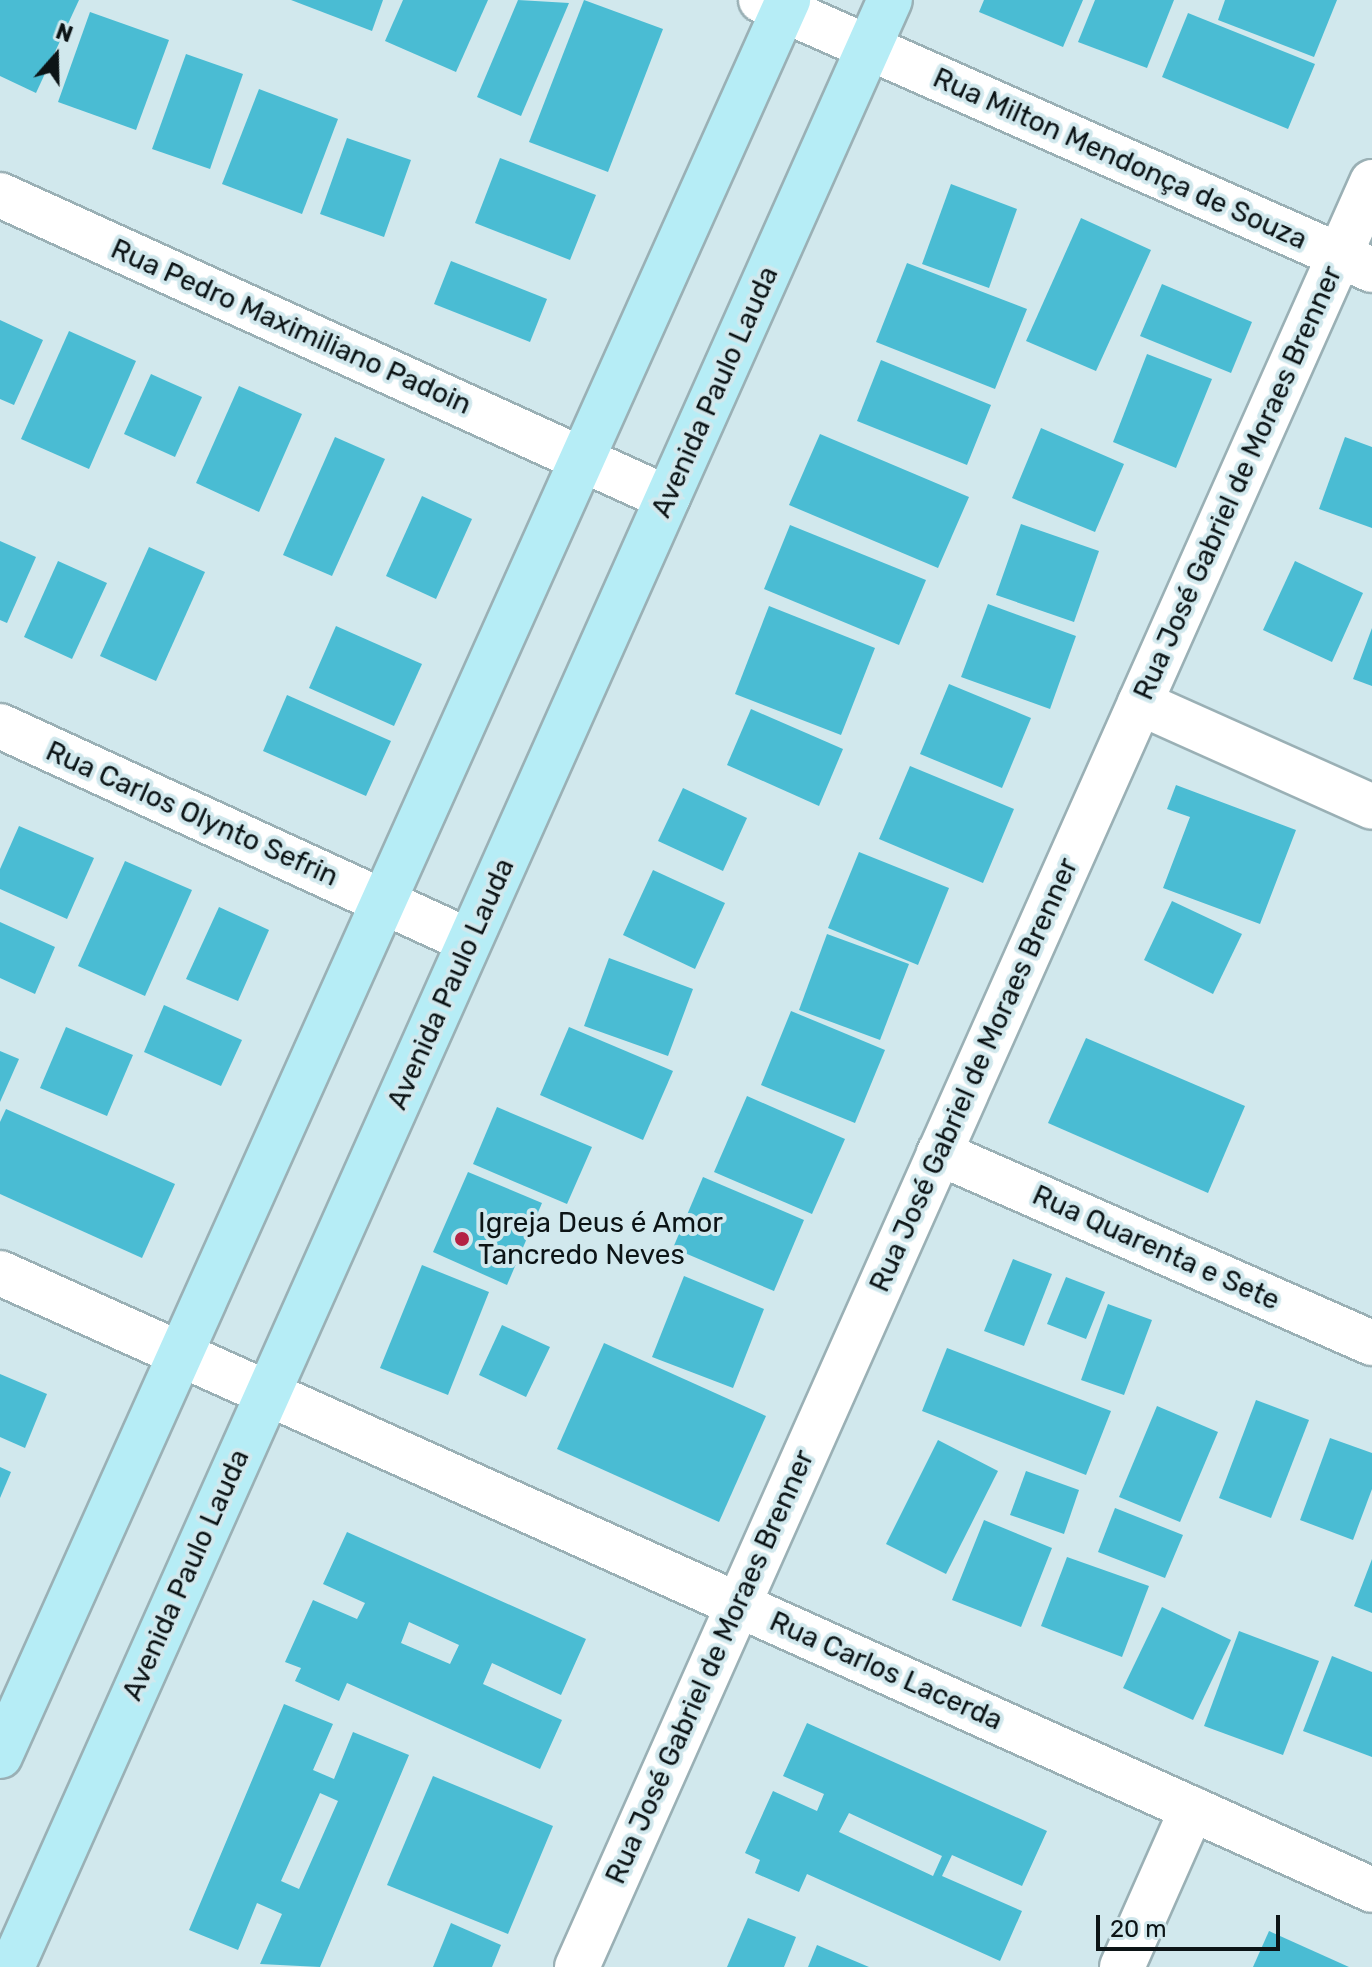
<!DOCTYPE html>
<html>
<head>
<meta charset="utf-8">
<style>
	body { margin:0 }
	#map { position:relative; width:1372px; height:1967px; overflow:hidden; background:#d1e8ed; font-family:Rubik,sans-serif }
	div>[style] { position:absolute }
	.building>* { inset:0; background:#4abcd3 }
	.roads { filter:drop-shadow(2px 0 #9ab0b5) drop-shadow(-2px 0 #9ab0b5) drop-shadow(0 2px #9ab0b5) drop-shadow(0 -2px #9ab0b5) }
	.street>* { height:44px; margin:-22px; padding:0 22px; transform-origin:22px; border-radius:22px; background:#fff }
	.secondary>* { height:44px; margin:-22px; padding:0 22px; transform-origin:22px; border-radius:22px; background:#b6edf6 }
	.dots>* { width:22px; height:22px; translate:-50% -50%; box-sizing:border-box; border:4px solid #d1e8ed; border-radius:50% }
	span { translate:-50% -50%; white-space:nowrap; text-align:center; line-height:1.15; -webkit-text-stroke:8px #d1e8ed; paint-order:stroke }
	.street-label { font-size:28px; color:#0c1416 }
	.poi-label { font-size:28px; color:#0c1416 }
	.left { translate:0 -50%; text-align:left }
	.north { position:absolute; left:16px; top:16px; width:80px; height:80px; -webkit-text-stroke:6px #d1e8ed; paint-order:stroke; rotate:20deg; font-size:22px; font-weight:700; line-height:32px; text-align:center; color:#0c1416 }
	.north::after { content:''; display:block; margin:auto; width:28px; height:36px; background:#0c1416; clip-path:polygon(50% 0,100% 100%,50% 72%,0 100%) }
	.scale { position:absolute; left:1096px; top:1915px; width:184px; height:36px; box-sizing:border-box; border:4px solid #0c1416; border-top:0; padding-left:10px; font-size:24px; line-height:28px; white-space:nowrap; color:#0c1416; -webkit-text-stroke:6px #d1e8ed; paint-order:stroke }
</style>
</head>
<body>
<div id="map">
	<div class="building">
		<i style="clip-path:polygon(0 0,79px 0,36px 93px,0 76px)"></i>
		<i style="clip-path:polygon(291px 0,383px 0,372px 31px)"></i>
		<i style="clip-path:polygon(403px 0,488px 0,456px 72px,385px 41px)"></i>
		<i style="clip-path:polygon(518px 0,569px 3px,521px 116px,477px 97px)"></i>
		<i style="clip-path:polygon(584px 0,663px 29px,608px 172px,529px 142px)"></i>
		<i style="clip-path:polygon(984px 0,1083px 0,1063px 47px,979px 12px)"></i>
		<i style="clip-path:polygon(1095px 0,1174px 0,1147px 68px,1078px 42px)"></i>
		<i style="clip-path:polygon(1225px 0,1337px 0,1314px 57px,1218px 20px)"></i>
		<i style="clip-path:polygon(90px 12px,169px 40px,136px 130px,58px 102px)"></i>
		<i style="clip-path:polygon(1188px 13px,1315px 64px,1288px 129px,1162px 77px)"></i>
		<i style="clip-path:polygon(186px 54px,243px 74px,210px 169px,152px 149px)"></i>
		<i style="clip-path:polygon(259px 89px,338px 119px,302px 214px,222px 184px)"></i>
		<i style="clip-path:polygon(347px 138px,411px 160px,384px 237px,320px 214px)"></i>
		<i style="clip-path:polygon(500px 158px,596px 195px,570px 260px,475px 223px)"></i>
		<i style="clip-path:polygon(951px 184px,1017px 209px,989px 288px,922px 264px)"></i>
		<i style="clip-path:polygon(1081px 218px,1151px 250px,1096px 371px,1026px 341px)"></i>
		<i style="clip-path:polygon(451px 261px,547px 299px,530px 342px,434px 304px)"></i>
		<i style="clip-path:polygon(907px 263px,1027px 309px,995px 389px,876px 342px)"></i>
		<i style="clip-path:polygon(1162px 284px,1252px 322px,1231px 373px,1140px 336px)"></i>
		<i style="clip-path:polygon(0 320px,43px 340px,14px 405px,0 399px)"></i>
		<i style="clip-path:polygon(69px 331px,136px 361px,89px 469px,21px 439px)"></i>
		<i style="clip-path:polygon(1147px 354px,1212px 379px,1176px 468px,1113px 442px)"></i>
		<i style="clip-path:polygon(881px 360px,991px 405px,967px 465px,857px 421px)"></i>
		<i style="clip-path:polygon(151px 374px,202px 397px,175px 457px,124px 434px)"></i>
		<i style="clip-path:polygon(239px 386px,302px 414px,259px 512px,196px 483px)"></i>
		<i style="clip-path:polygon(1041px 428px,1124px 464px,1095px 532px,1012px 498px)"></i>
		<i style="clip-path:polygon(820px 434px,969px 497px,938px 568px,789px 505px)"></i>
		<i style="clip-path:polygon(335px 437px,385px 459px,332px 576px,283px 555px)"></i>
		<i style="clip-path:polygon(1345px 437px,1372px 447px,1372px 528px,1319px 509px)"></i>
		<i style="clip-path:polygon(422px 496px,472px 519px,436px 599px,386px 576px)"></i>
		<i style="clip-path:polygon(1021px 524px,1099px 551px,1074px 622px,996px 595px)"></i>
		<i style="clip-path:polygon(790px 525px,926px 580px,899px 645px,764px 589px)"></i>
		<i style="clip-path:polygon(0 541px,36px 557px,7px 623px,0 620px)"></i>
		<i style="clip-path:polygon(149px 547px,205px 572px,156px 681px,100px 656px)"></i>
		<i style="clip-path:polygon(58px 561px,107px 583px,72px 659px,24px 637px)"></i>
		<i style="clip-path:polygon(1295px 561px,1363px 593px,1332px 662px,1263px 630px)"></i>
		<i style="clip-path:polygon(988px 604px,1076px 636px,1050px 709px,961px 677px)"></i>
		<i style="clip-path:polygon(769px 606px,875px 648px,841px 735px,735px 694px)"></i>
		<i style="clip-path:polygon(336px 626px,422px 664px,394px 726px,309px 688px)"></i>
		<i style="clip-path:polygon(1372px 628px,1372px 686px,1353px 679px)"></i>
		<i style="clip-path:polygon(949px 684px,1031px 718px,1002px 788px,920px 754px)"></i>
		<i style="clip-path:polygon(287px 695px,391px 741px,366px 796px,263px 751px)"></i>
		<i style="clip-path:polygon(751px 709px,843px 749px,819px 806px,727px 765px)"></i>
		<i style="clip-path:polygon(910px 766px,1014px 809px,983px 883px,879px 839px)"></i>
		<i style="clip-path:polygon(1176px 785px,1296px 830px,1260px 924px,1163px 888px,1190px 817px,1167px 809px)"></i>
		<i style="clip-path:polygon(683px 788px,747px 818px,723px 871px,658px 841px)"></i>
		<i style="clip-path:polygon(19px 826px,94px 858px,67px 919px,0 889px,0 869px)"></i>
		<i style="clip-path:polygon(859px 852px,949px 888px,918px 965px,828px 928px)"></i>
		<i style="clip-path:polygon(125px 861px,192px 890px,145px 996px,78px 966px)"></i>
		<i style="clip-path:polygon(653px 870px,725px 903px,695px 969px,623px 935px)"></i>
		<i style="clip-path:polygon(1172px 901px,1242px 934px,1213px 994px,1144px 960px)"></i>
		<i style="clip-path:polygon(219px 907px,269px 930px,238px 1001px,186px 979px)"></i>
		<i style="clip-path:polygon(0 922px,55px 947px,35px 994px,0 978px)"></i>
		<i style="clip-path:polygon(827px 934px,909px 964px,880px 1040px,799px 1010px)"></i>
		<i style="clip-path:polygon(609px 958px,693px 989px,668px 1056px,584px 1026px)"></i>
		<i style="clip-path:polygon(164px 1005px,242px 1040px,221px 1086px,144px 1052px)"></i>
		<i style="clip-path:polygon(791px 1011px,885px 1050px,855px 1123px,761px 1085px)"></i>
		<i style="clip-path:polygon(66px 1027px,133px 1055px,107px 1116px,40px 1088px)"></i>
		<i style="clip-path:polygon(569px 1027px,673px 1071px,643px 1140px,540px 1095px)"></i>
		<i style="clip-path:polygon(1086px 1038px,1245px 1106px,1208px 1193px,1048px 1123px)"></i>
		<i style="clip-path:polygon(0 1051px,19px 1059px,0 1102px)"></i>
		<i style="clip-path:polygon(747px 1096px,845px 1139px,812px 1214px,714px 1172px)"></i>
		<i style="clip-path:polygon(497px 1107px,592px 1147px,567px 1204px,473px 1164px)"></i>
		<i style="clip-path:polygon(6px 1109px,175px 1184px,142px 1258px,0 1194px,0 1122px)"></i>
		<i style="clip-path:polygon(468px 1172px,542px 1203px,507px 1285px,433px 1252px)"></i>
		<i style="clip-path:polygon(703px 1177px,804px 1220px,774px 1291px,673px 1248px)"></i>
		<i style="clip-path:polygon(1013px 1259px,1052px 1274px,1024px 1346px,984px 1331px)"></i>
		<i style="clip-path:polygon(422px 1265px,489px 1292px,448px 1395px,380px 1368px)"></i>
		<i style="clip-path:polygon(684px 1276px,764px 1309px,733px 1388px,652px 1357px)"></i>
		<i style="clip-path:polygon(1066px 1277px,1105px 1292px,1086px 1339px,1047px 1324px)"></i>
		<i style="clip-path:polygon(1108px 1304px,1152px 1320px,1124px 1395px,1081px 1380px)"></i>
		<i style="clip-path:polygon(502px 1325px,550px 1347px,526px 1397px,479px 1375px)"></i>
		<i style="clip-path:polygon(604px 1343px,766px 1416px,719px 1522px,557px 1449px)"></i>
		<i style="clip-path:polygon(947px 1348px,1111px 1411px,1086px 1475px,922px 1411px)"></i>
		<i style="clip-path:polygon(0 1374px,47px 1394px,25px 1448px,0 1437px)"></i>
		<i style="clip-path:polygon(1256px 1400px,1309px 1420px,1271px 1518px,1219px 1498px)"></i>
		<i style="clip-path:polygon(1157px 1406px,1218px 1432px,1180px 1522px,1119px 1497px)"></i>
		<i style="clip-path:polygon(1330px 1438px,1372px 1453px,1372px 1489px,1353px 1540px,1300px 1520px)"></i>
		<i style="clip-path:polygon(938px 1440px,998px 1471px,946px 1574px,886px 1544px)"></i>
		<i style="clip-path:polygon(0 1467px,11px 1472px,0 1498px)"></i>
		<i style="clip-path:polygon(1026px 1471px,1079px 1490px,1064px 1534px,1010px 1515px)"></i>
		<i style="clip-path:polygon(1115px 1508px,1183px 1535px,1165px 1578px,1098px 1552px)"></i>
		<i style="clip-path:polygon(984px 1520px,1052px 1548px,1021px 1627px,952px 1600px)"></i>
		<i style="clip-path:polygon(evenodd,347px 1532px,586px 1639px,561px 1695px,492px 1663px,483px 1684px,562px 1720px,540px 1769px,347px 1683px,339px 1701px,295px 1681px,301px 1668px,285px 1662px,313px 1600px,357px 1619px,365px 1603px,323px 1584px,347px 1532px,409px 1622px,459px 1645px,450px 1664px,401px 1643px,409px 1622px)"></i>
		<i style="clip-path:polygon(1067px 1557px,1149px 1586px,1122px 1657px,1041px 1626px)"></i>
		<i style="clip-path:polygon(1372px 1559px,1372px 1613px,1354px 1606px)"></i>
		<i style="clip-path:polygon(1162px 1607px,1231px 1640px,1193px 1720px,1123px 1688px)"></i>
		<i style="clip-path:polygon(1239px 1631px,1319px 1661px,1283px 1755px,1204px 1726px)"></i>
		<i style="clip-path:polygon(1332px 1656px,1372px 1672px,1372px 1757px,1303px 1731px)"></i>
		<i style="clip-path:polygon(evenodd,284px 1704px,333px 1724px,313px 1770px,334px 1779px,353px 1732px,409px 1755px,320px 1967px,260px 1964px,282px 1914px,257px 1903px,238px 1950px,189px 1930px,284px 1704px,320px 1793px,338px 1801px,299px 1889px,281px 1881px,320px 1793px)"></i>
		<i style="clip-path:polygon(evenodd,807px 1723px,1047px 1831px,1022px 1886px,952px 1855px,942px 1876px,1022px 1911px,1000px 1961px,807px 1874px,799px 1892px,755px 1873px,760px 1860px,745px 1853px,773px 1791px,817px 1811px,824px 1794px,783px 1776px,807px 1723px,849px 1813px,942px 1856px,933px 1876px,839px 1832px,849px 1813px)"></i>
		<i style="clip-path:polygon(433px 1776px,553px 1826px,508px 1934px,387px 1885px)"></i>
		<i style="clip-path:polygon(748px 1918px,796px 1937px,784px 1967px,727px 1967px)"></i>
		<i style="clip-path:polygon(451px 1923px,501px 1945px,492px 1967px,433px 1967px)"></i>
		<i style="clip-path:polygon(1269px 1931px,1349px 1967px,1253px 1967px)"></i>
		<i style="clip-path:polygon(817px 1945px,869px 1967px,808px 1967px)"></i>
	</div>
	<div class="roads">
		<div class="street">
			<i style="left:761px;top:0;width:668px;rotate:23.84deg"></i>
			<i style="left:0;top:195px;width:733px;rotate:24.43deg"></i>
			<i style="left:1140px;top:703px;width:254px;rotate:24.1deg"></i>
			<i style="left:0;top:726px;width:516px;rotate:24.63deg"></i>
			<i style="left:939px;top:1153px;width:473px;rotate:23.7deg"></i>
			<i style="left:0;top:1273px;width:1504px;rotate:24.21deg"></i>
			<i style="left:577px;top:1967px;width:1954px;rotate:-65.99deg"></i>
			<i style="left:1122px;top:1967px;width:173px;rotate:-66.1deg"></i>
		</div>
		<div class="secondary">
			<i style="left:0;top:1756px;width:1925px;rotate:-65.83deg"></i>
			<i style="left:12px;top:1967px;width:2154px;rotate:-65.95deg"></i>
		</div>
	</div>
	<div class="dots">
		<i style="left:462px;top:1239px;background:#b42243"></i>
	</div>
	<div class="street-label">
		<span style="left:1120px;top:159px;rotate:24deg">Rua Milton Mendonça de Souza</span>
		<span style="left:291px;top:327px;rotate:24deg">Rua Pedro Maximiliano Padoin</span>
		<span style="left:715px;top:392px;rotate:-66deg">Avenida Paulo Lauda</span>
		<span style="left:1238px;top:483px;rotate:-66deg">Rua José Gabriel de Moraes Brenner</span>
		<span style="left:192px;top:814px;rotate:24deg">Rua Carlos Olynto Sefrin</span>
		<span style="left:451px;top:984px;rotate:-66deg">Avenida Paulo Lauda</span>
		<span style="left:974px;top:1075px;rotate:-66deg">Rua José Gabriel de Moraes Brenner</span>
		<span style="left:1156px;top:1248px;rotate:24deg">Rua Quarenta e Sete</span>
		<span style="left:186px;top:1575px;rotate:-66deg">Avenida Paulo Lauda</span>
		<span style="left:710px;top:1667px;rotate:-66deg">Rua José Gabriel de Moraes Brenner</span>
		<span style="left:886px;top:1671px;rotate:24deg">Rua Carlos Lacerda</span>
	</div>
	<div class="poi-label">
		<span class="left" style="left:478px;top:1239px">Igreja Deus é Amor<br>Tancredo Neves</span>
	</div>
	<div class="north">N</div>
	<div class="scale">20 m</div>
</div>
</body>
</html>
